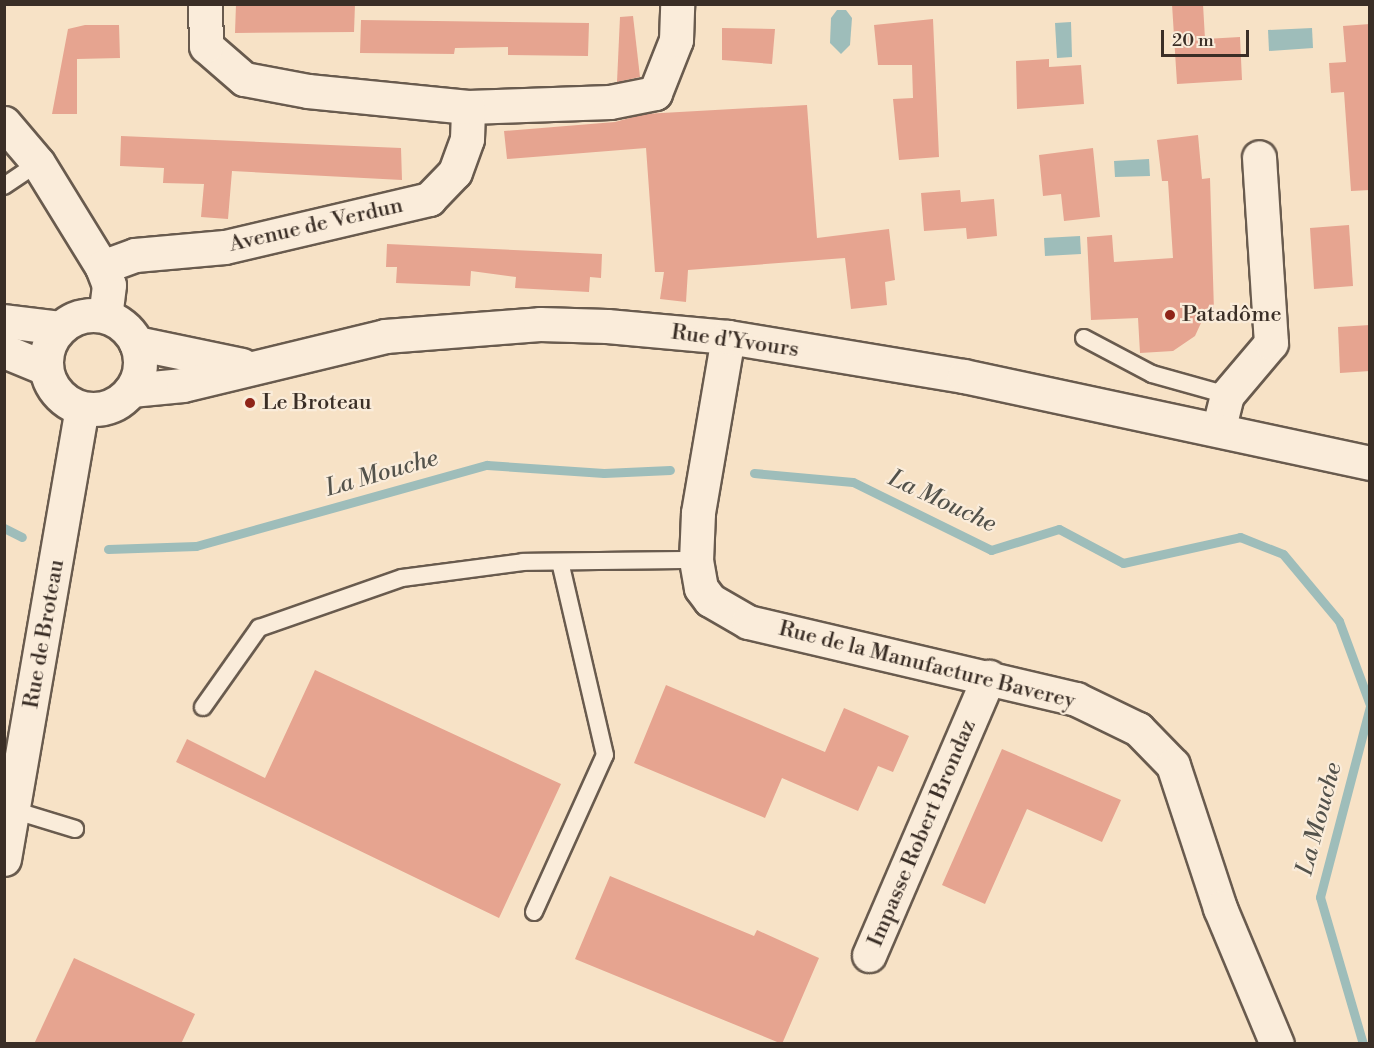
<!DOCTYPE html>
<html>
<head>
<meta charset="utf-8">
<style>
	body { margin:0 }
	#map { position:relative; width:1374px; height:1048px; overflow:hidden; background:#f7e2c6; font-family:"Libre Bodoni",serif }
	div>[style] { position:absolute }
	.water>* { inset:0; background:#9ebdba }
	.stream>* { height:9px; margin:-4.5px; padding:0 4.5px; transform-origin:4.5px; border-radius:4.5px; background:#9ebdba }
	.building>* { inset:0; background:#e6a490 }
	.roads { filter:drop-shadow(2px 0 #695b4e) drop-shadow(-2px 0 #695b4e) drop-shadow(0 2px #695b4e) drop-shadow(0 -2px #695b4e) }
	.lane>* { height:16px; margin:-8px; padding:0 8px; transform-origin:8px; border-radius:8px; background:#faecda }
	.street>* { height:33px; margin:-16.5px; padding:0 16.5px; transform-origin:16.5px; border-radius:16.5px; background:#faecda }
	.secondary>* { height:33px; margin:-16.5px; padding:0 16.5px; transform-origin:16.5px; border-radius:16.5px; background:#faecda }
	.secondary>.ring { margin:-16.5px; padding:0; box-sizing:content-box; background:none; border:33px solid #faecda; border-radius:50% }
	.dots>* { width:16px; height:16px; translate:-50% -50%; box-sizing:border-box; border:3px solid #faecda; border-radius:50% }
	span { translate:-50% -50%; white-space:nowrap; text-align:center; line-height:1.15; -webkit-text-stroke:4.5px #faecda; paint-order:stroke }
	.street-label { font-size:22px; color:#3a2e26 }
	.poi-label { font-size:22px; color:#3a2e26 }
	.left { translate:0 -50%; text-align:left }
	.water-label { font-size:24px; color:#53524b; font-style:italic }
	.frame { position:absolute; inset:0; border:6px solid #3a2e26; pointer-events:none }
	.scale { position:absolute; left:1161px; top:30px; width:88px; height:27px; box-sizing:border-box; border:3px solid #3a2e26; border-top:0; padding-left:8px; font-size:18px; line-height:21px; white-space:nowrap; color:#3a2e26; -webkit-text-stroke:4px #faecda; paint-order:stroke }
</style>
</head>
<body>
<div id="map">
	<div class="water">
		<i style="clip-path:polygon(837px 10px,846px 10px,852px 18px,850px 45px,841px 54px,830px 43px,831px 18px)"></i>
		<i style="clip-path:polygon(1071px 22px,1072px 57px,1057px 58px,1055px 23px)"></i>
		<i style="clip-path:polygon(1312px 28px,1313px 48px,1269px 51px,1268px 30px)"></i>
		<i style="clip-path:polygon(1149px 159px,1150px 176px,1115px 177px,1114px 161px)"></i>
		<i style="clip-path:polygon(1080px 236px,1081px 254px,1045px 256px,1044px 238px)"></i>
	</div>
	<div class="stream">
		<i style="left:754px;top:473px;width:99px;rotate:5.2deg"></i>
		<i style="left:853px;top:482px;width:154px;rotate:26.2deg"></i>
		<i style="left:991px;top:550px;width:71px;rotate:-17.2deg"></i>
		<i style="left:1059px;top:529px;width:72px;rotate:28deg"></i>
		<i style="left:1123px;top:563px;width:120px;rotate:-12.5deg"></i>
		<i style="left:1240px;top:537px;width:46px;rotate:21.6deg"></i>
		<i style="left:1283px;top:554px;width:87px;rotate:50.1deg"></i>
		<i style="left:1339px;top:621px;width:90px;rotate:69.7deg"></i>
		<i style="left:4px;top:528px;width:20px;rotate:27deg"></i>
		<i style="left:108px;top:549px;width:88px;rotate:-2deg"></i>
		<i style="left:196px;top:546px;width:302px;rotate:-15.6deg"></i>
		<i style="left:487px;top:465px;width:117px;rotate:3.9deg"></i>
		<i style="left:604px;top:473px;width:66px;rotate:-2.6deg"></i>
		<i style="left:1363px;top:1044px;width:153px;rotate:-106.3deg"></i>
		<i style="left:1320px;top:897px;width:196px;rotate:-75.3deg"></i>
	</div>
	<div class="building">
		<i style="clip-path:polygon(236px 4px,355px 4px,354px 32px,235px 33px)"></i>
		<i style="clip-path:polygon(1172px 4px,1203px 4px,1205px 39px,1240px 37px,1242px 80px,1177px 84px)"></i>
		<i style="clip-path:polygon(633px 16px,640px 77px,617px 82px,620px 17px)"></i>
		<i style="clip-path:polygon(933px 19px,939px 157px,899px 160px,893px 99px,913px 98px,912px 65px,878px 65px,874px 25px)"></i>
		<i style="clip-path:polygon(361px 20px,589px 23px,588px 56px,508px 55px,508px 47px,455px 48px,454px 54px,360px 53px)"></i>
		<i style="clip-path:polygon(1370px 24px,1370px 190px,1351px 191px,1344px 92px,1331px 93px,1329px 63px,1346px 62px,1343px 26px)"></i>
		<i style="clip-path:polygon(85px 25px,119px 25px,120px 58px,77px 59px,77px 114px,52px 114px,68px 29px)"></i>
		<i style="clip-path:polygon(722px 28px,775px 29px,772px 64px,722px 60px)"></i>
		<i style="clip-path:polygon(1049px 59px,1049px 67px,1081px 65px,1084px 104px,1017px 109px,1016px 61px)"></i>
		<i style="clip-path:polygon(807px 105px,817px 238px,889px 229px,895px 280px,885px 282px,887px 305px,851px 309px,845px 258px,688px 270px,686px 302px,660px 299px,664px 272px,655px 272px,646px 148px,507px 159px,504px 131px,615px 122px,644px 114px)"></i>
		<i style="clip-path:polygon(1198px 135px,1202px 179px,1210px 178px,1214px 311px,1206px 312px,1195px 336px,1173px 351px,1140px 353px,1138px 318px,1091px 320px,1087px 237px,1112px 235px,1114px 262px,1173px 258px,1168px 181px,1162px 181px,1157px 140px)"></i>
		<i style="clip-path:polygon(121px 136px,401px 148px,402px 180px,232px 171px,228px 219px,201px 217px,204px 184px,163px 183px,164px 168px,120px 166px)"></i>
		<i style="clip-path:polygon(1093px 148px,1100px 217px,1064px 221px,1061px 194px,1043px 196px,1039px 155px)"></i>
		<i style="clip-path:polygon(960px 190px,961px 202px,994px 199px,997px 236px,967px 239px,966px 228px,924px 231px,921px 193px)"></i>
		<i style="clip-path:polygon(1349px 225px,1353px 286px,1314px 289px,1310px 228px)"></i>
		<i style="clip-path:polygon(387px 244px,602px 254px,601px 278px,590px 277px,589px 292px,515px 288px,516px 277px,471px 271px,470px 286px,396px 283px,397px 267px,386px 267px)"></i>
		<i style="clip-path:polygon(1370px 325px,1370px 371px,1340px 373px,1338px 327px)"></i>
		<i style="clip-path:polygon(315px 670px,561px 784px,499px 918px,176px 762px,187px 739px,265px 778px)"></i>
		<i style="clip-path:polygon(666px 685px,825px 752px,844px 708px,909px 736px,893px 772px,878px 766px,858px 811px,782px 778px,765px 818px,634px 763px)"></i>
		<i style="clip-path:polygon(1002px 749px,1121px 800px,1102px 842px,1027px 809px,985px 904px,942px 885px)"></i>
		<i style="clip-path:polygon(610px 876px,754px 936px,757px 930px,819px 958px,782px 1044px,575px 959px)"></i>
		<i style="clip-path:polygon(74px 958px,195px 1014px,181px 1044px,34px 1044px)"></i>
	</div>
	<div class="roads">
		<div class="lane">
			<i style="left:4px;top:186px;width:41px;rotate:-34.1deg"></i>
			<i style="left:1084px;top:338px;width:77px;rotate:27.9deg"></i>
			<i style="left:1152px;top:374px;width:78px;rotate:15.6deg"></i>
			<i style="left:203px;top:707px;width:97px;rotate:-54.7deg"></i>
			<i style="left:259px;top:628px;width:151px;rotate:-19.3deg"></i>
			<i style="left:402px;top:578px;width:122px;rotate:-7.5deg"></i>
			<i style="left:523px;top:562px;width:173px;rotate:-0.7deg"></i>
			<i style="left:13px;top:810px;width:65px;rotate:17deg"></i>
			<i style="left:534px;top:912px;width:172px;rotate:-65.7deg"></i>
			<i style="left:605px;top:755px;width:198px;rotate:-103.1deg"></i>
		</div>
		<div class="street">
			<i style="left:468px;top:107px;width:142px;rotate:-2deg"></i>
			<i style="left:610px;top:102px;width:46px;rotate:-11.3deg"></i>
			<i style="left:655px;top:93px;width:57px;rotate:-68.4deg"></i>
			<i style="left:676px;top:40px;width:36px;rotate:-88deg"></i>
			<i style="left:4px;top:123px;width:52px;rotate:49.6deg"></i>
			<i style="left:38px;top:163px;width:122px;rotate:58.4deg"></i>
			<i style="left:102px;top:267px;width:19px;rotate:69deg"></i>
			<i style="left:109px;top:285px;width:31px;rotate:97deg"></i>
			<i style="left:102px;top:267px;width:35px;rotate:-20deg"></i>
			<i style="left:135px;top:255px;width:90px;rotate:-5.1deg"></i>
			<i style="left:225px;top:247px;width:210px;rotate:-13.2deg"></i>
			<i style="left:429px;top:199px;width:37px;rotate:-46deg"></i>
			<i style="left:455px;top:172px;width:35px;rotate:-70deg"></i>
			<i style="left:467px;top:139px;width:32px;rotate:-88deg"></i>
			<i style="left:468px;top:107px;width:161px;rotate:-174.3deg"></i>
			<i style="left:308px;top:91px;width:65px;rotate:-169.4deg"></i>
			<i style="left:244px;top:79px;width:50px;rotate:-139deg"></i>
			<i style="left:206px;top:46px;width:42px;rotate:-91.4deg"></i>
			<i style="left:728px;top:337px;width:179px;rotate:99.7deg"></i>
			<i style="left:698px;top:513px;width:47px;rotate:92.4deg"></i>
			<i style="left:696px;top:560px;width:28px;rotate:80deg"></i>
			<i style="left:701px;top:588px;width:15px;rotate:53deg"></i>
			<i style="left:710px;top:600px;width:44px;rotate:30.1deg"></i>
			<i style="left:748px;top:622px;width:337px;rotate:13.2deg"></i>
			<i style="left:1076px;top:699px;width:69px;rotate:25.8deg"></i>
			<i style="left:1138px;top:729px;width:50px;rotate:45.8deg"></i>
			<i style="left:1173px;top:765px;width:151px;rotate:71.8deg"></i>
			<i style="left:1220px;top:908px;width:147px;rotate:67.3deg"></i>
			<i style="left:1219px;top:427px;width:33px;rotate:-76deg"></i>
			<i style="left:1227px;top:395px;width:68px;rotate:-49.8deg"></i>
			<i style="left:1271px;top:343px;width:186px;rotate:-93.7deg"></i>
			<i style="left:4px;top:859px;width:457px;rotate:-80.2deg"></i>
			<i style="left:869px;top:955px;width:303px;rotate:-66.7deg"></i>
		</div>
		<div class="secondary">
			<i class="ring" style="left:46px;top:315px;width:61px;height:61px"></i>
			<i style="left:4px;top:321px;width:56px;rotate:7.1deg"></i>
			<i style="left:136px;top:343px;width:108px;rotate:11.7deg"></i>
			<i style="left:4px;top:351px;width:44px;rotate:22.5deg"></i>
			<i style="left:131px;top:390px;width:52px;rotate:-5.5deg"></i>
			<i style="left:183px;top:385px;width:208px;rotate:-13.6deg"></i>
			<i style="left:385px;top:336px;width:155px;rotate:-4.4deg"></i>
			<i style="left:540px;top:324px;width:67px;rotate:1.7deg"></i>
			<i style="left:607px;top:326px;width:121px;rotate:5.2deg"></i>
			<i style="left:728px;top:337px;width:239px;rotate:9.4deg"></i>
			<i style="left:964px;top:376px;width:415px;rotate:12.1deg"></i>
		</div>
	</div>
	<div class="dots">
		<i style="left:1170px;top:315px;background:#8f2418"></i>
		<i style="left:250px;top:403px;background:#8f2418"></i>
	</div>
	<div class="street-label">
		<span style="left:316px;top:225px;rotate:-13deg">Avenue de Verdun</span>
		<span style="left:735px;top:341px;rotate:8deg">Rue d'Yvours</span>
		<span style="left:44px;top:634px;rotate:-80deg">Rue de Broteau</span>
		<span style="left:927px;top:665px;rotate:14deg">Rue de la Manufacture Baverey</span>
		<span style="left:922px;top:833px;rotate:-67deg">Impasse Robert Brondaz</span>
	</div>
	<div class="poi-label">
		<span class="left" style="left:1182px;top:315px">Patadôme</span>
		<span class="left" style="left:262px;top:403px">Le Broteau</span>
	</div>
	<div class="water-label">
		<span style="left:382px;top:474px;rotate:-16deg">La Mouche</span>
		<span style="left:942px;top:502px;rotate:25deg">La Mouche</span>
		<span style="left:1320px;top:819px;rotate:-75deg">La Mouche</span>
	</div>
	<div class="frame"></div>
	<div class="scale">20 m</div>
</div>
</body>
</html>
